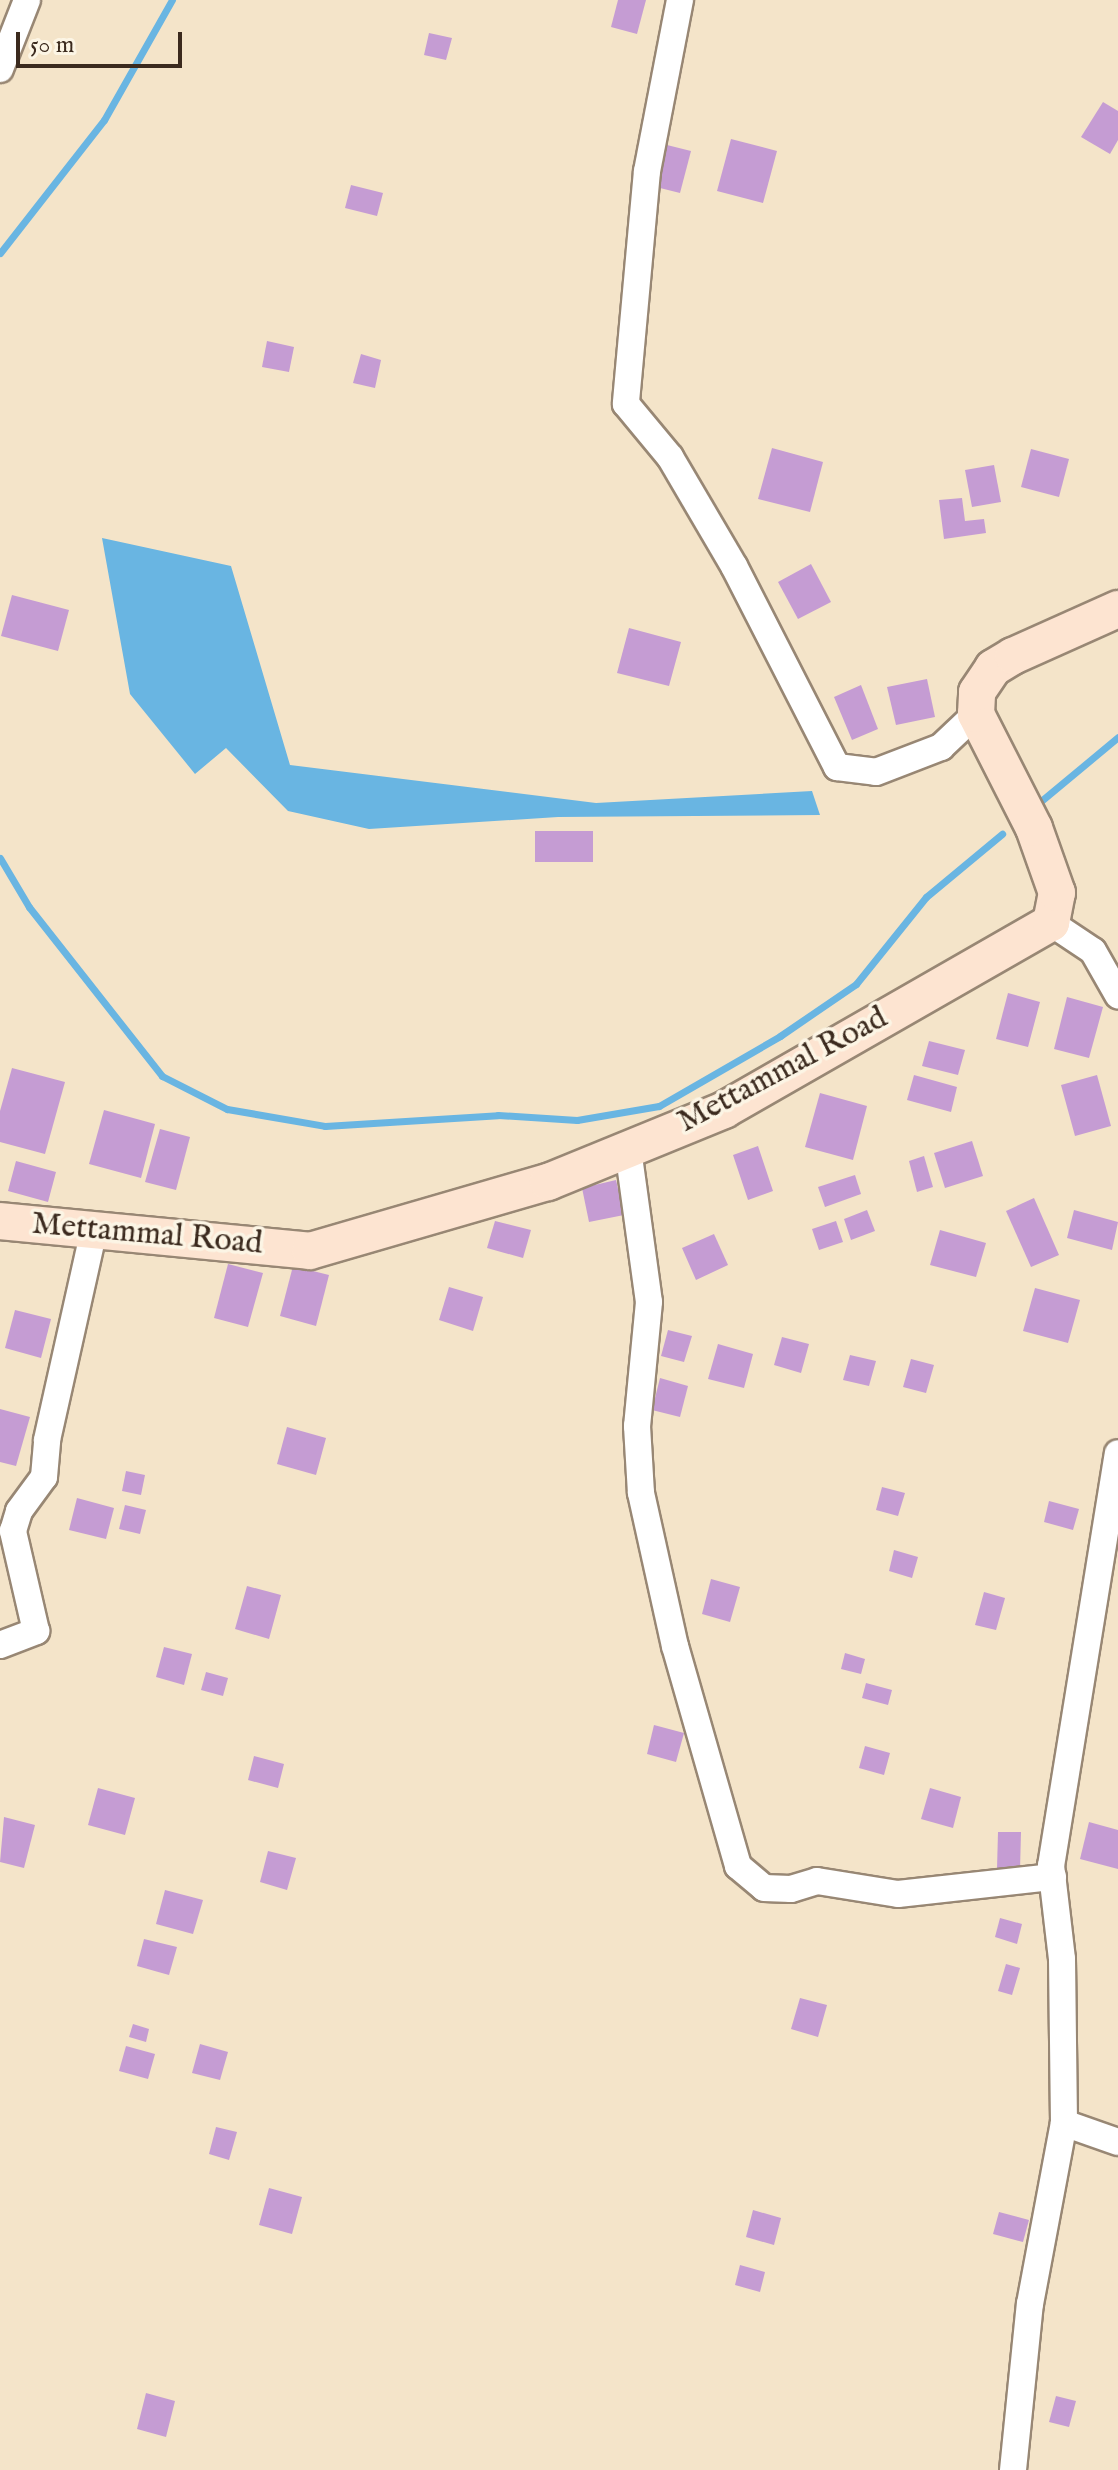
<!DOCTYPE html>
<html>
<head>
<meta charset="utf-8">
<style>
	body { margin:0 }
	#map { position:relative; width:1118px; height:2470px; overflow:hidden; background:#f4e4c9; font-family:"IM FELL English",serif }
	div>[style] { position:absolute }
	.water>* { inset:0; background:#69b5e2 }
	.stream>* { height:7px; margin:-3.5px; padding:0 3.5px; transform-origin:3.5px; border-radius:3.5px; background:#69b5e2 }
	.building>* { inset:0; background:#c59cd3 }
	.roads { filter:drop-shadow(2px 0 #988774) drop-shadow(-2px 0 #988774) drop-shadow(0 2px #988774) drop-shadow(0 -2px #988774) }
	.street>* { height:26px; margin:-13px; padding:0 13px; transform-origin:13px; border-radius:13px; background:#fff }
	.secondary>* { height:36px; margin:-18px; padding:0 18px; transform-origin:18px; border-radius:18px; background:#fde4d1 }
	span { translate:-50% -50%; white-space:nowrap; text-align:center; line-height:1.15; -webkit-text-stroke:7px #fcf5e5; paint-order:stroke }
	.street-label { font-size:32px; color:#3b2a1e }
	.scale { position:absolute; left:16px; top:32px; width:166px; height:36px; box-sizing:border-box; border:4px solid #3b2a1e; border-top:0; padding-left:10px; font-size:24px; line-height:28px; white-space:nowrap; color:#3b2a1e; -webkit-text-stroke:6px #fcf5e5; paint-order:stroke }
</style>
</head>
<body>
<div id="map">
	<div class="water">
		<i style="clip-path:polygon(102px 538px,231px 566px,290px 765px,596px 803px,812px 791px,820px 815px,558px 817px,369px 829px,288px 811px,226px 748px,195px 774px,130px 694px)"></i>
	</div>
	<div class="stream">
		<i style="left:0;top:253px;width:169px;rotate:-52deg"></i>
		<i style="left:104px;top:120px;width:138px;rotate:-60.5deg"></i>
		<i style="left:1035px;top:806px;width:108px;rotate:-39.7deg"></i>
		<i style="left:0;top:858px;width:57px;rotate:59.4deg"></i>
		<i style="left:29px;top:907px;width:215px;rotate:51.8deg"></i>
		<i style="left:162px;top:1076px;width:73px;rotate:26.9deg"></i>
		<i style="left:227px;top:1109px;width:99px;rotate:9.8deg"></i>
		<i style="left:325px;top:1126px;width:173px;rotate:-3.6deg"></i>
		<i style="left:498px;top:1115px;width:79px;rotate:3.6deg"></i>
		<i style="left:577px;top:1120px;width:83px;rotate:-9.7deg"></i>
		<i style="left:659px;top:1106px;width:140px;rotate:-30deg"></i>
		<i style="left:780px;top:1036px;width:92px;rotate:-34.4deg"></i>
		<i style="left:856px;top:984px;width:112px;rotate:-51.2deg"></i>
		<i style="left:926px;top:897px;width:99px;rotate:-39.7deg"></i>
	</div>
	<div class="building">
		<i style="clip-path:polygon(618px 0,646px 0,637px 34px,611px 27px)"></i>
		<i style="clip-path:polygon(429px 33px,452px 38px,446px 60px,424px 55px)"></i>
		<i style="clip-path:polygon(1103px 102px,1118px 111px,1118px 140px,1110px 154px,1081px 137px)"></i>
		<i style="clip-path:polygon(731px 139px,777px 151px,763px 203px,717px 191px)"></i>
		<i style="clip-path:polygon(667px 145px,691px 151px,680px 193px,656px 187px)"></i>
		<i style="clip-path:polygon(351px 185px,383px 193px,377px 216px,345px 208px)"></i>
		<i style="clip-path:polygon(267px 341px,294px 347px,289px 372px,262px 367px)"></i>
		<i style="clip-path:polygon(361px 354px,381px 360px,375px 388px,353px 383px)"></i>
		<i style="clip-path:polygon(772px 448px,823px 462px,810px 512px,758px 499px)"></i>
		<i style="clip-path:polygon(1031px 449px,1069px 459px,1059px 497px,1021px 487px)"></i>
		<i style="clip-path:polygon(994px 465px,1001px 502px,972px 507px,965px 470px)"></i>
		<i style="clip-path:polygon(962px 498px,965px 521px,984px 519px,986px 533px,944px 539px,939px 500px)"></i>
		<i style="clip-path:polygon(811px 564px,831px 602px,798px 619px,778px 582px)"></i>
		<i style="clip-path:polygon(12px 595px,69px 610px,58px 651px,1px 636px)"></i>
		<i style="clip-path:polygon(629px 628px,681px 642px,669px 686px,617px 673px)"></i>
		<i style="clip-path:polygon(927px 679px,935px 717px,896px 725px,887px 687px)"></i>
		<i style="clip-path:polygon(861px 685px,878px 729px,852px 740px,834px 697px)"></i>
		<i style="clip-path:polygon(535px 831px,593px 831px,593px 862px,535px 862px)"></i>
		<i style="clip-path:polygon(1008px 993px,1040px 1002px,1028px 1047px,996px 1039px)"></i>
		<i style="clip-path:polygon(1067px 997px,1103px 1007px,1089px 1058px,1054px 1049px)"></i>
		<i style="clip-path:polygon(929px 1041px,965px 1050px,958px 1075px,922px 1066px)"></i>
		<i style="clip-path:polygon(12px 1068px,65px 1082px,45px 1154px,0 1142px,0 1111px)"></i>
		<i style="clip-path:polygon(914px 1075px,957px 1087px,951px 1112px,907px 1100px)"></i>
		<i style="clip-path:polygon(1097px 1075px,1111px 1126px,1075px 1136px,1061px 1085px)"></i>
		<i style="clip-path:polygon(820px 1093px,867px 1106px,853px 1160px,805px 1147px)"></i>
		<i style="clip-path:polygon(104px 1110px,155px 1124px,141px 1178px,89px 1164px)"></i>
		<i style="clip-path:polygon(160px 1129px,190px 1137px,176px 1190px,145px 1182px)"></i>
		<i style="clip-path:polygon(972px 1141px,983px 1176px,945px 1188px,934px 1153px)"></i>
		<i style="clip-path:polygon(758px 1146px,773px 1191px,748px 1200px,733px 1155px)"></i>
		<i style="clip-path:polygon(924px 1156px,933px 1187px,917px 1192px,909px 1161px)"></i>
		<i style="clip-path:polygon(16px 1161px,56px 1172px,48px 1202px,8px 1191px)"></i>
		<i style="clip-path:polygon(855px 1175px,861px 1194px,825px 1207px,818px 1187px)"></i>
		<i style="clip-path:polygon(616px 1180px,624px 1215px,589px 1222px,582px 1188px)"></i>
		<i style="clip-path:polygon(1034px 1198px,1059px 1255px,1031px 1267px,1006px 1211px)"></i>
		<i style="clip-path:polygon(867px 1210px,875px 1231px,851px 1240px,844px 1219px)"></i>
		<i style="clip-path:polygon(1074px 1210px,1118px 1222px,1112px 1250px,1067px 1238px)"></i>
		<i style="clip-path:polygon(495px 1221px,531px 1230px,523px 1258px,487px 1248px)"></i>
		<i style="clip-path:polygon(836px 1221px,843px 1242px,819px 1250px,812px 1229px)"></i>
		<i style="clip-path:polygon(940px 1230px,986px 1243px,976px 1277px,930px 1265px)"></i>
		<i style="clip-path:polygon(714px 1234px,728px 1265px,696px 1280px,682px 1248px)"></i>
		<i style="clip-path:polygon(228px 1264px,263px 1273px,248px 1327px,214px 1318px)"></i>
		<i style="clip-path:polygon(293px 1266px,329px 1275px,316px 1326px,280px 1316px)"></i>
		<i style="clip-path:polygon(449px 1287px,483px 1297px,473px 1331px,439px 1320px)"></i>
		<i style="clip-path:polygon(1035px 1288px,1080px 1300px,1068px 1343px,1023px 1331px)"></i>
		<i style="clip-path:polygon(15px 1310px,51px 1319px,41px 1358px,5px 1348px)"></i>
		<i style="clip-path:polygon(668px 1330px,692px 1336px,684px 1362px,661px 1356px)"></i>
		<i style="clip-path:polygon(782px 1337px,809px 1344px,801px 1373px,774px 1365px)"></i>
		<i style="clip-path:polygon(718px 1344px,753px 1354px,744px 1388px,708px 1379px)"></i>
		<i style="clip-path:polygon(850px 1355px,876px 1361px,869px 1386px,843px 1380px)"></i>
		<i style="clip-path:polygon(911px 1359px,934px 1365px,926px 1393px,903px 1387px)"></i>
		<i style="clip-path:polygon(660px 1378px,688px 1386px,680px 1417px,652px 1410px)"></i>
		<i style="clip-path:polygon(0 1409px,30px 1417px,16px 1466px,0 1462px)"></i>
		<i style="clip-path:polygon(287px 1427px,326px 1438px,316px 1475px,277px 1464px)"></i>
		<i style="clip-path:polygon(126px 1471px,145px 1475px,141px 1495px,122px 1491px)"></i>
		<i style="clip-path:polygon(882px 1487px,905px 1493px,898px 1516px,876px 1510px)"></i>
		<i style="clip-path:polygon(77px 1498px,114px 1508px,106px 1539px,69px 1530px)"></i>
		<i style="clip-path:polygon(1049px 1501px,1079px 1509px,1073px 1530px,1044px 1522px)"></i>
		<i style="clip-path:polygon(125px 1505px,146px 1510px,140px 1534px,119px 1529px)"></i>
		<i style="clip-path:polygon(894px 1550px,918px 1557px,912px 1578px,889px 1571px)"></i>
		<i style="clip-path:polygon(711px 1579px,740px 1587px,730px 1622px,702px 1614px)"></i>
		<i style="clip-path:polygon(247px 1586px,281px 1595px,269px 1639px,235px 1629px)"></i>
		<i style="clip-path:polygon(984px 1592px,1005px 1598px,996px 1630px,975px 1625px)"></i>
		<i style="clip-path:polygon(164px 1647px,192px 1654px,184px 1685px,156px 1677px)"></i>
		<i style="clip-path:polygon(845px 1653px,865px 1659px,861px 1674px,841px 1669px)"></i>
		<i style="clip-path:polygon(206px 1672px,228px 1678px,223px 1696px,201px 1690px)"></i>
		<i style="clip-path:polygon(866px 1683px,892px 1690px,888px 1705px,862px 1698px)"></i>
		<i style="clip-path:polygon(654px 1725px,684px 1733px,676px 1762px,647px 1754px)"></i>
		<i style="clip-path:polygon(865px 1746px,890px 1753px,884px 1775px,859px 1768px)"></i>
		<i style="clip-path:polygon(254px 1756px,284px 1764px,278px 1788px,248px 1780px)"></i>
		<i style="clip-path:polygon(98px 1788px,135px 1798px,125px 1835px,88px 1825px)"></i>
		<i style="clip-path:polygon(930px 1788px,961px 1797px,953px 1828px,921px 1819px)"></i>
		<i style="clip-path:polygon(4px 1817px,35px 1825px,24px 1868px,0 1862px)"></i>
		<i style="clip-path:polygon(1089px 1822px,1118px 1830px,1118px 1869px,1080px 1859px)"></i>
		<i style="clip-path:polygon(998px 1832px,1021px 1832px,1020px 1870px,997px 1869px)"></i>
		<i style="clip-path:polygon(268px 1851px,296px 1858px,287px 1890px,260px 1882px)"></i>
		<i style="clip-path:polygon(165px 1890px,203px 1900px,193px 1934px,156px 1924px)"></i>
		<i style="clip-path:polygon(1000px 1918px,1022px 1924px,1017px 1944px,995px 1937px)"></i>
		<i style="clip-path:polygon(144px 1939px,177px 1947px,169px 1975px,137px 1966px)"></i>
		<i style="clip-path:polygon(1006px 1964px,1020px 1968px,1012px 1995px,998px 1991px)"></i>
		<i style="clip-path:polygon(800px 1998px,827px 2005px,818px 2037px,791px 2029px)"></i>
		<i style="clip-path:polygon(133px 2024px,149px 2029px,146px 2042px,129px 2037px)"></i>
		<i style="clip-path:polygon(200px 2044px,228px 2052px,220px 2080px,192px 2073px)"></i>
		<i style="clip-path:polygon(126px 2046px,155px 2054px,148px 2079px,119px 2071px)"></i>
		<i style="clip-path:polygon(216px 2127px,237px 2132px,229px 2160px,209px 2154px)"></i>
		<i style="clip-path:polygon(269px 2188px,302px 2197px,292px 2234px,259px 2225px)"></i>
		<i style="clip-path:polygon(753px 2210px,781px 2218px,774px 2245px,746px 2237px)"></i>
		<i style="clip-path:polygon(999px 2212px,1029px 2220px,1023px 2242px,993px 2234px)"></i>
		<i style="clip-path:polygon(740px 2265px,765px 2272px,760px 2292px,735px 2285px)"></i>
		<i style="clip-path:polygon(146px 2393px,175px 2401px,166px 2437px,137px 2429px)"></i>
		<i style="clip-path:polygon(1056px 2396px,1076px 2401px,1069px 2427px,1049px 2422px)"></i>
	</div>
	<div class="roads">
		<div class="street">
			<i style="left:680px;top:0;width:174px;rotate:100.9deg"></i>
			<i style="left:647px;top:171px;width:234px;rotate:95.2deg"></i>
			<i style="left:626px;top:404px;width:69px;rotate:50.3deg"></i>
			<i style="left:670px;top:457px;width:126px;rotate:59.6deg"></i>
			<i style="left:734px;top:566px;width:226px;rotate:62.9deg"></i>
			<i style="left:837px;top:767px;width:39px;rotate:7deg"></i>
			<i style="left:876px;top:772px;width:70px;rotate:-21deg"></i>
			<i style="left:941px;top:747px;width:48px;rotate:-43.3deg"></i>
			<i style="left:0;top:69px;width:74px;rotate:-68.6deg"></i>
			<i style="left:1051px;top:923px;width:50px;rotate:33.7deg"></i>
			<i style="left:1093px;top:951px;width:51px;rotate:60.4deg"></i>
			<i style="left:628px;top:1149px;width:154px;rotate:82.2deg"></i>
			<i style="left:649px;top:1302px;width:125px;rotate:95.5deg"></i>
			<i style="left:637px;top:1426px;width:67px;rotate:86.6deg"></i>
			<i style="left:641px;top:1493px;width:157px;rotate:77.5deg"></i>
			<i style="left:675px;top:1646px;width:229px;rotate:74deg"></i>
			<i style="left:738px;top:1866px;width:34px;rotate:40deg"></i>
			<i style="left:764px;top:1888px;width:27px;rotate:2deg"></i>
			<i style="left:791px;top:1889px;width:27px;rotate:-17deg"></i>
			<i style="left:817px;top:1881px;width:82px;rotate:9.1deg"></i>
			<i style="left:898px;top:1894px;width:156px;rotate:-6.3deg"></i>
			<i style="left:0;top:1645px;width:39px;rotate:-21deg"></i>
			<i style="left:36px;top:1631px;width:103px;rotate:-103deg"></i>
			<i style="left:13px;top:1531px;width:21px;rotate:-73deg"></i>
			<i style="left:19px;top:1511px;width:42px;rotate:-53.7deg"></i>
			<i style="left:44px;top:1477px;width:37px;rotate:-85deg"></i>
			<i style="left:47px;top:1440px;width:215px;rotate:-77.4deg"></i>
			<i style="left:1064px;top:2123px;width:57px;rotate:19.4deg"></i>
			<i style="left:1013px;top:2470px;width:167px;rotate:-84.2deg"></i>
			<i style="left:1030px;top:2304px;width:184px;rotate:-79.4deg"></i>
			<i style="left:1064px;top:2123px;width:164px;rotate:-90.7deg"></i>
			<i style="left:1062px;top:1959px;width:94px;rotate:-96.7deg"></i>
			<i style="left:1051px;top:1866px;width:418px;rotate:-80.8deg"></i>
		</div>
		<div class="secondary">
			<i style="left:0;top:1221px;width:311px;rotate:5.5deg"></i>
			<i style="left:310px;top:1251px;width:248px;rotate:-16.2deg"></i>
			<i style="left:548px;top:1182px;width:190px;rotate:-22.2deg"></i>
			<i style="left:724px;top:1110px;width:377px;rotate:-29.8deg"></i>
			<i style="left:1051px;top:923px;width:31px;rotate:-79deg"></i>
			<i style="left:1057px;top:893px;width:69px;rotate:-109.5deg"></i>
			<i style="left:1034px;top:828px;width:128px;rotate:-117deg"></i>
			<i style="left:976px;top:714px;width:22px;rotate:-87deg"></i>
			<i style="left:977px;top:692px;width:29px;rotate:-56deg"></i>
			<i style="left:993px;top:668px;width:23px;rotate:-31deg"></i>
			<i style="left:1013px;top:656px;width:115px;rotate:-24.1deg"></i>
		</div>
	</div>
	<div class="street-label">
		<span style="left:783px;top:1071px;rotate:-28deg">Mettammal Road</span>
		<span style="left:147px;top:1235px;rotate:5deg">Mettammal Road</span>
	</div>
	<div class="scale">50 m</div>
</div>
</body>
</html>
